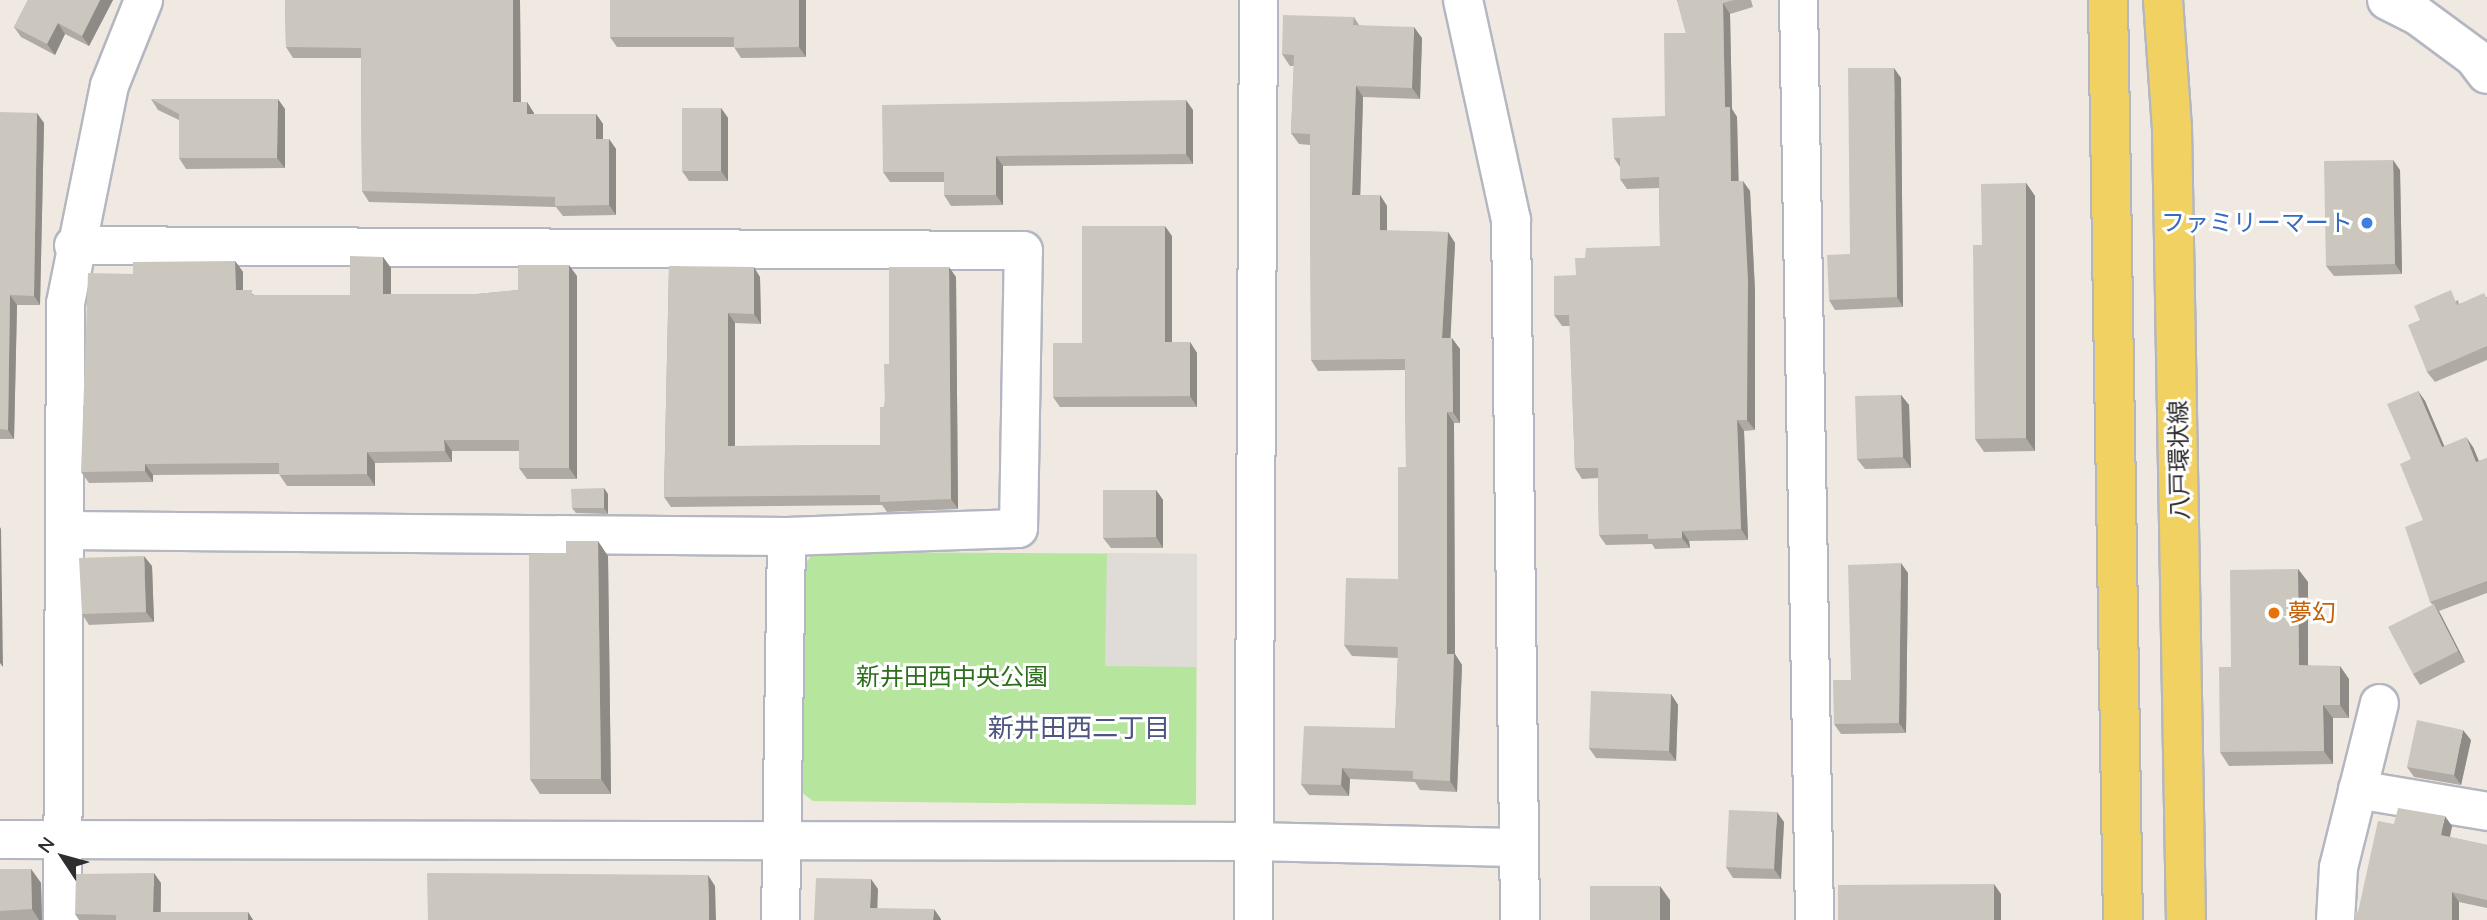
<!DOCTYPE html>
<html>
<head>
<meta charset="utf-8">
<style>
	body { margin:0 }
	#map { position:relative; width:2487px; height:920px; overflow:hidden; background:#efe9e1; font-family:Quicksand,"Noto Sans JP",sans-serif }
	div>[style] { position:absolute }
	.green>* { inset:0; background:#b6e59e }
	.plaza>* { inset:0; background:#dfdcd8 }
	.roads { filter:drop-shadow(2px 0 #b4b7c1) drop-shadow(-2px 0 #b4b7c1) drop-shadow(0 2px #b4b7c1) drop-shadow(0 -2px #b4b7c1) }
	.minor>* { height:37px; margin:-18.5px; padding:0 18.5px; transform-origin:18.5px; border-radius:18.5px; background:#fff }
	.tertiary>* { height:38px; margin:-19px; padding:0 19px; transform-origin:19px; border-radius:19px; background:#fff }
	.secondary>* { height:38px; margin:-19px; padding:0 19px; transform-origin:19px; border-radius:19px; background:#fff }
	.primary>* { height:38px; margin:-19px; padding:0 19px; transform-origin:19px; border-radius:19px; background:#f2d163 }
	.wall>* { inset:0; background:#afaba4 }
	.shaded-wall>* { inset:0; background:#8e8b86 }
	.building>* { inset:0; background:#cbc7bf }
	.dots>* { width:19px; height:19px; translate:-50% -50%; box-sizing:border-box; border:4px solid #fff; border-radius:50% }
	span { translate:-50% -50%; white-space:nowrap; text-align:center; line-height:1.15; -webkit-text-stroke:6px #fff; paint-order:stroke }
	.shop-label { font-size:24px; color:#366cbe }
	.right { translate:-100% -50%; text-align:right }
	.street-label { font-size:24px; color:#2e2e2e }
	.food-label { font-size:24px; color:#c56008 }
	.left { translate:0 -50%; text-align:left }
	.park-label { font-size:24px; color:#2c6e1b }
	.neighbourhood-label { font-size:26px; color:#4d5680 }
	.north { position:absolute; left:28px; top:822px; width:70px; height:70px; -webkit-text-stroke:5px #fff; paint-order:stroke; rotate:306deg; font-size:19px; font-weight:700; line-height:28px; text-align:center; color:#2e2e2e }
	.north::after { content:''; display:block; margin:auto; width:24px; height:32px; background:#2e2e2e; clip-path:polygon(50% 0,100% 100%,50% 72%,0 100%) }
</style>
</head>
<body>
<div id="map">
	<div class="green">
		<i style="clip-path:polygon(814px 552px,1197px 554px,1196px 805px,813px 801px,801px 792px,802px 568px)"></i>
	</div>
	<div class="plaza">
		<i style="clip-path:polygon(1107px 553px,1197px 554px,1197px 667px,1105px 666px)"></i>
	</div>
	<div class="roads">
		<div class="minor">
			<i style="left:1798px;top:0;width:920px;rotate:89deg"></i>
			<i style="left:64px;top:530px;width:722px;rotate:0.48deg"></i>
			<i style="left:786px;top:536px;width:232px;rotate:-2deg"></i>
			<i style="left:1018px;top:528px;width:278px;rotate:-89deg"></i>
			<i style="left:1023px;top:250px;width:950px;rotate:-179.7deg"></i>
			<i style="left:2357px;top:789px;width:132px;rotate:9.6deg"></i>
			<i style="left:0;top:839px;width:1252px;rotate:0.09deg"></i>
			<i style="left:1252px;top:841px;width:266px;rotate:1.3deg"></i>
			<i style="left:62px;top:920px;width:617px;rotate:-89.72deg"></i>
			<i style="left:65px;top:303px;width:222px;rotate:-78.6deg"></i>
			<i style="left:109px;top:85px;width:92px;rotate:-68.2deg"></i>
			<i style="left:780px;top:920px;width:384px;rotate:-89.1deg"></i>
			<i style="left:1253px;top:920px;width:920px;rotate:-89.69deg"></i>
			<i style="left:2335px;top:920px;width:53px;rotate:-86.8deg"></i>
			<i style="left:2338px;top:867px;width:169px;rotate:-76deg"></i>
		</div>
		<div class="tertiary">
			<i style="left:1463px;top:0;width:225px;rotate:77.7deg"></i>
			<i style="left:1511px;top:220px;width:700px;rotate:89.26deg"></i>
		</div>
		<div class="secondary">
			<i style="left:2387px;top:0;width:34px;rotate:27deg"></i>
			<i style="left:2417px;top:15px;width:71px;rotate:36.4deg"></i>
			<i style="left:2474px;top:57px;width:21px;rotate:53deg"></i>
		</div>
		<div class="primary">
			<i style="left:2108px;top:0;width:920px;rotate:89.07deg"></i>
			<i style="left:2163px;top:0;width:128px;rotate:86deg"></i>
			<i style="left:2172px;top:128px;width:792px;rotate:88.99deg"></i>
		</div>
	</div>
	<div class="wall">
		<i style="clip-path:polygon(28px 0,113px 0,89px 46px,65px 34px,55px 55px,21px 37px,14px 27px)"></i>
		<i style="clip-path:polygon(285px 0,520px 0,521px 102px,527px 102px,534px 114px,596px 114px,603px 124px,603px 139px,609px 139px,616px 149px,616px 215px,563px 216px,556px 207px,369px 202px,362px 191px,361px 58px,293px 58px,286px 47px)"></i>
		<i style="clip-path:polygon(610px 0,806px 0,806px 57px,741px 58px,734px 47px,617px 47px,610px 37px)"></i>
		<i style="clip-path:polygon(1677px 0,1751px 0,1753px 7px,1730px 14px,1732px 109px,1737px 117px,1738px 181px,1750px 191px,1755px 291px,1755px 430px,1744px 431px,1748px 540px,1689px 541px,1690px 548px,1655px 549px,1652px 544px,1606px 545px,1599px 535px,1598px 478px,1582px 479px,1575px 468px,1570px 326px,1562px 326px,1554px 315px,1585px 258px,1660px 246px,1659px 188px,1627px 189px,1620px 179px,1620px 167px,1614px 158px,1665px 116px,1686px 33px)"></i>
		<i style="clip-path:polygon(1354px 17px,1359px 25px,1422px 38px,1420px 99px,1363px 97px,1360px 195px,1380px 195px,1387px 206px,1387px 231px,1448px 232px,1455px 243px,1450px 338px,1460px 349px,1460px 423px,1454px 423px,1455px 654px,1462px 665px,1457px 792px,1420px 790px,1415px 782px,1350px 779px,1349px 796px,1309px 795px,1301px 784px,1395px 728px,1398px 658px,1352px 656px,1344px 645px,1398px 579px,1406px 467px,1405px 370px,1318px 371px,1311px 360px,1310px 145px,1299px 144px,1291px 133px,1294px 66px,1290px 66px,1282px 54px)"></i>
		<i style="clip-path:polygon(1901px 78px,1903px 307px,1835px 310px,1829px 300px,1850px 254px)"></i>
		<i style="clip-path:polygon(151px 99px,285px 109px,285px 168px,186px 169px,179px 158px,179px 120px,158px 110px)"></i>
		<i style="clip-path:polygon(721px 108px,728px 118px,728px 181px,689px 181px,682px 171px)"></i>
		<i style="clip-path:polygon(1193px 110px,1193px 164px,1003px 166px,1003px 205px,951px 206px,944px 195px,944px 182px,890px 182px,883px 172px)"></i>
		<i style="clip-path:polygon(0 112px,44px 123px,40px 305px,17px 305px,14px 439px,0 439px)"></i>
		<i style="clip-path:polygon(2400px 170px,2402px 274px,2334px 276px,2326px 266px)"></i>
		<i style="clip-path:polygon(2026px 183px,2035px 196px,2035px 451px,1984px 452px,1975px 439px,1982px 245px)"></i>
		<i style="clip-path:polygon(1172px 236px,1172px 342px,1190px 342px,1197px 353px,1197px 407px,1060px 407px,1053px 397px,1082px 343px)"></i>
		<i style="clip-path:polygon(383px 257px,391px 268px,391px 294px,477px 294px,518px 290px,577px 276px,577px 479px,527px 479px,519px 468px,519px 451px,452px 451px,452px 462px,375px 463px,375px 486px,287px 486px,279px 474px,153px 475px,153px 482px,89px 483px,81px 472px,133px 274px,235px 261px,243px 272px,243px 290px,255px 295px,350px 295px)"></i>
		<i style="clip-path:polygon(669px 266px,760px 277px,761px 324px,735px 323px,735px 446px,880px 445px,889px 364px,956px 277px,958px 509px,887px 512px,882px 505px,671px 507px,664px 497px)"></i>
		<i style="clip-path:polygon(2487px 297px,2487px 360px,2435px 382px,2427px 372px,2420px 320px,2458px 300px,2459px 304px)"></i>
		<i style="clip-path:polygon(2418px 391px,2425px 401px,2444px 446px,2473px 447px,2479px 461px,2487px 458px,2487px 593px,2439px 611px,2465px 662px,2420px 685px,2413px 674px,2433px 605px,2430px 602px,2423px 520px,2411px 459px)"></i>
		<i style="clip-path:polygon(1901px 395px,1909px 405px,1911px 468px,1865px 469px,1857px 459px)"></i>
		<i style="clip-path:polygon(1156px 490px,1163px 500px,1163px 548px,1111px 548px,1103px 538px)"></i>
		<i style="clip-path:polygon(608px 494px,608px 514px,576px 513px,572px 508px)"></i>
		<i style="clip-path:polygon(566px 553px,608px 556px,611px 794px,540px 794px,530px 779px)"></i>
		<i style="clip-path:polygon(152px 566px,154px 622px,89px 625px,82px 614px)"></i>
		<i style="clip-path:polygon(2298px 569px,2308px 582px,2308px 665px,2349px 679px,2349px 718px,2333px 718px,2333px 764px,2229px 766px,2220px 752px,2231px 667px)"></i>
		<i style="clip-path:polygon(1908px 573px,1906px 733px,1841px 734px,1834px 724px)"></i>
		<i style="clip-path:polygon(1671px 694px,1678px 705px,1676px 761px,1596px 758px,1589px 748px)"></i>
		<i style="clip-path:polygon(2471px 740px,2461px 785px,2414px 777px,2407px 767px)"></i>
		<i style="clip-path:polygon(1784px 822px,1781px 879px,1733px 878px,1726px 867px)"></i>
		<i style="clip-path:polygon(2394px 824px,2452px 826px,2450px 837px,2487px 845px,2487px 908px,2459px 902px,2358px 912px)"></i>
		<i style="clip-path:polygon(0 869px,31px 869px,41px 883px,42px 920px,0 920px)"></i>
		<i style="clip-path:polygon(161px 883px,161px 912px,248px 912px,253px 920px,79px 920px,75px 914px)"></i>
	</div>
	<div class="shaded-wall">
		<i style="clip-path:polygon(100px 0,113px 0,89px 46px,82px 36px)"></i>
		<i style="clip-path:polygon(513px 0,520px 0,521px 113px,513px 102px)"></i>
		<i style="clip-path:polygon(799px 0,806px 0,806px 57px,799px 47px)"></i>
		<i style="clip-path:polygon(1723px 3px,1730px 14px,1732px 109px,1737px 117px,1739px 192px,1731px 181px,1725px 107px)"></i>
		<i style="clip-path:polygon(58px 23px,65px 34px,55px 55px,47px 44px)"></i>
		<i style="clip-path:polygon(1414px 27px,1422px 38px,1420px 99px,1412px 88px)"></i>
		<i style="clip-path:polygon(1894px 68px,1901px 78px,1903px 307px,1897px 297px)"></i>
		<i style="clip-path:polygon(1356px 86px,1363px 97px,1360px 206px,1352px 195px)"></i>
		<i style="clip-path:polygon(278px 99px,285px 109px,285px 168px,277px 158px)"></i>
		<i style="clip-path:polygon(1186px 100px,1193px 110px,1193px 164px,1186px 154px)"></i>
		<i style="clip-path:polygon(527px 102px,534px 113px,534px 124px,527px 114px)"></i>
		<i style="clip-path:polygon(721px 108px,728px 118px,728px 181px,721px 171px)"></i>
		<i style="clip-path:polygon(37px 113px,44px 123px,40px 305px,34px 296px)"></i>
		<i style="clip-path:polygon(596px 114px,603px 124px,603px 149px,596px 139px)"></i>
		<i style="clip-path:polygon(609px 139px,616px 149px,616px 215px,609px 205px)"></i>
		<i style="clip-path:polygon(996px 156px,1003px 166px,1003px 205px,996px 195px)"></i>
		<i style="clip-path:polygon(2393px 160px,2400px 170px,2402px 274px,2395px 264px)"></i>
		<i style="clip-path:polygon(1743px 181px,1750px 191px,1755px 291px,1755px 430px,1747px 420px)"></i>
		<i style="clip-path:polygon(2026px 183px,2035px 196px,2035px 451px,2026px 438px)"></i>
		<i style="clip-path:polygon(1380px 195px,1387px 206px,1387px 241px,1380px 230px)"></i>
		<i style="clip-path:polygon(1165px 226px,1172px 236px,1172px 353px,1165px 342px)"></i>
		<i style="clip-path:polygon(1448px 232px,1455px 243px,1450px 349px,1442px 338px)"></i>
		<i style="clip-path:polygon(383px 257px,391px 268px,391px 305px,383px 294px)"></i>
		<i style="clip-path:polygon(235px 261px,243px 272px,243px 301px,236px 290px)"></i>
		<i style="clip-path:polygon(569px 265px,577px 276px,577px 479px,569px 468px)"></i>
		<i style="clip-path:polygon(754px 267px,760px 277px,761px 324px,754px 314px)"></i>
		<i style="clip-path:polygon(949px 267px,956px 277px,958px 509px,951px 499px)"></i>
		<i style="clip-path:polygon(10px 295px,17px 305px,14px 439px,8px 430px)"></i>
		<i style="clip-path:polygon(728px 313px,735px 323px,735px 456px,728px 446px)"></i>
		<i style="clip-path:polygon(1452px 338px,1460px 349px,1460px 423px,1453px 412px)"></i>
		<i style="clip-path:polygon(1190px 342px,1197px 353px,1197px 407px,1190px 396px)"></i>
		<i style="clip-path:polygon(2418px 391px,2425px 401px,2449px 457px,2442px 447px)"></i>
		<i style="clip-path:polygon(1901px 395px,1909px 405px,1911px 468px,1903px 457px)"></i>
		<i style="clip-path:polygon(1447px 412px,1454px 423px,1455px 654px,1462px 665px,1457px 792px,1450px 781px,1447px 654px)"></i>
		<i style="clip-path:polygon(1737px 420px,1744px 431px,1748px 540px,1741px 529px)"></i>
		<i style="clip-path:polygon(2466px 437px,2473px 447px,2483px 472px,2476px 462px)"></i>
		<i style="clip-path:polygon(444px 440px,452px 451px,452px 462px,445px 451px)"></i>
		<i style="clip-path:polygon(367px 452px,375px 463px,375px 486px,367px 474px)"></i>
		<i style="clip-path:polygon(145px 464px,153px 475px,153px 482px,145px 471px)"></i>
		<i style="clip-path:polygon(604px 488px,608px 494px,608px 514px,604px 508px)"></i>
		<i style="clip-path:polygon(1156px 490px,1163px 500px,1163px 548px,1156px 537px)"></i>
		<i style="clip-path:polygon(0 527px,1px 529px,3px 667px,0 663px)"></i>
		<i style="clip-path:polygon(1682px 531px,1689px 541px,1690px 548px,1682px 538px)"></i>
		<i style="clip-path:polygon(598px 541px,608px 556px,611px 794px,601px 779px)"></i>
		<i style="clip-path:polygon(144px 556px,152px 566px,154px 622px,146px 612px)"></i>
		<i style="clip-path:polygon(1901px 563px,1908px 573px,1906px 733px,1899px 723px)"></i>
		<i style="clip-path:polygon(2298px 569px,2308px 582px,2308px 679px,2299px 665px)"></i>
		<i style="clip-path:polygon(2434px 604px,2441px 615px,2465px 662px,2458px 651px)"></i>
		<i style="clip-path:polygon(2340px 666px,2349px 679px,2349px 718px,2340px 705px)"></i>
		<i style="clip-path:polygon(1671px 694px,1678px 705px,1676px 761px,1669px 751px)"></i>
		<i style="clip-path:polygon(2323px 705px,2333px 718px,2333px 764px,2324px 751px)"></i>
		<i style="clip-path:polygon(2463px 730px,2471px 740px,2461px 785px,2454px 775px)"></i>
		<i style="clip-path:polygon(1342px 768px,1350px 779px,1349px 796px,1341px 785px)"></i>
		<i style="clip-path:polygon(1777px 812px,1784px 822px,1781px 879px,1774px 869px)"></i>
		<i style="clip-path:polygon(2445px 816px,2452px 826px,2448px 845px,2441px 835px)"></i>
		<i style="clip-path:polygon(31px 869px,41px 883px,42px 920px,39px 920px,32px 909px)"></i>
		<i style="clip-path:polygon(154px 873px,161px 883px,160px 920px,153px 912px)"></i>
		<i style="clip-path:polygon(708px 875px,715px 886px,716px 920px,709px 920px)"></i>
		<i style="clip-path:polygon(871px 879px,878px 889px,877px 918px,870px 908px)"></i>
		<i style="clip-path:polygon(1994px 884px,2001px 894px,2001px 920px,1994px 920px)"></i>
		<i style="clip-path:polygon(1660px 886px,1670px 900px,1670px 920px,1660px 920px)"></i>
		<i style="clip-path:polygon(2452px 892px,2459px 902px,2459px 920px,2452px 920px)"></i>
		<i style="clip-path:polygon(934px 909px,941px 919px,941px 920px,933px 920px)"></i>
		<i style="clip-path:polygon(248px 912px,253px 920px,248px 920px)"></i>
	</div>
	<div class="building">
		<i style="clip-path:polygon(28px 0,100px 0,82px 36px,58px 23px,47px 44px,14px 27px)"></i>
		<i style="clip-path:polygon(285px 0,513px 0,513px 102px,527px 102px,527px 114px,596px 114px,596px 139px,609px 139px,609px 205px,555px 206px,555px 197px,362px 191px,361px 48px,286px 47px)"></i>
		<i style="clip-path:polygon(610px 0,799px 0,799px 47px,734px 48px,734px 37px,610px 37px)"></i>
		<i style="clip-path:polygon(1677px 0,1734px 0,1723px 3px,1725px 107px,1730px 107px,1731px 181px,1743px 181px,1748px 280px,1747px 420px,1737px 420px,1741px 529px,1682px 531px,1682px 538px,1648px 539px,1648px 534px,1599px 535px,1598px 468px,1575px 468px,1569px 315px,1554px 315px,1554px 276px,1576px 275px,1575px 258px,1585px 258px,1586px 248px,1660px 246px,1659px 177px,1620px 179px,1620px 158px,1614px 158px,1612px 118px,1665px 116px,1664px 33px,1686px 33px)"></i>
		<i style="clip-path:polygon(1283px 15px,1354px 17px,1353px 25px,1414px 27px,1412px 88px,1356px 86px,1352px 195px,1380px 195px,1380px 230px,1448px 232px,1442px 338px,1452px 338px,1453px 412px,1447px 412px,1447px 654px,1454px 654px,1450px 781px,1413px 779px,1413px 771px,1342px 768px,1341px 785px,1301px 784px,1304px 726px,1395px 728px,1398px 647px,1344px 645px,1346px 578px,1398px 579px,1398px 467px,1406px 467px,1405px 359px,1311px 360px,1310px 134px,1291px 133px,1294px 55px,1282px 54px)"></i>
		<i style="clip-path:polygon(1848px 68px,1894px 68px,1897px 297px,1829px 300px,1827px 255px,1850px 254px)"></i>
		<i style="clip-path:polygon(151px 99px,278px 99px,277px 158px,179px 158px,179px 114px)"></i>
		<i style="clip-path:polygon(1186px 100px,1186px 154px,996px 156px,996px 195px,944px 195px,944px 172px,883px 172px,882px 105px)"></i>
		<i style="clip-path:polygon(682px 108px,721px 108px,721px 171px,682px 171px)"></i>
		<i style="clip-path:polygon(0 112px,37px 113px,34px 296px,10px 295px,8px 430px,0 429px)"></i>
		<i style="clip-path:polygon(2393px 160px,2395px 264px,2326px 266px,2324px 161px)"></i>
		<i style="clip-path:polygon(2026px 183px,2026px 438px,1975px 439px,1973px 245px,1982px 245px,1981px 184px)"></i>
		<i style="clip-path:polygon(1082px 226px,1165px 226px,1165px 342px,1190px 342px,1190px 396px,1053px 397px,1053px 343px,1082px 343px)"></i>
		<i style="clip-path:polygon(350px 256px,383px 257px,383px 294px,477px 294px,518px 290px,518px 265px,569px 265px,569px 468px,519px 468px,519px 440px,444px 440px,445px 451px,367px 452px,367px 474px,279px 475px,279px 463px,145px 464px,145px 471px,81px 472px,88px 273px,133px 274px,133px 262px,235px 261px,236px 290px,252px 290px,252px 295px,350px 295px)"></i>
		<i style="clip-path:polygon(669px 266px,754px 267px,754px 314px,728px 313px,728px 446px,880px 445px,880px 407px,885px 407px,884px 364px,889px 364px,889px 267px,949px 267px,951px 499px,880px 502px,880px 495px,664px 497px)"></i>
		<i style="clip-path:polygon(2451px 290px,2457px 305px,2484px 293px,2487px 299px,2487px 346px,2427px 372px,2408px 325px,2420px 320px,2414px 306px)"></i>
		<i style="clip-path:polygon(2418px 391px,2442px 447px,2466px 437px,2476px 462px,2487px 458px,2487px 581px,2430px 602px,2405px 527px,2423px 520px,2400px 464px,2411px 459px,2387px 404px)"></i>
		<i style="clip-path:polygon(1901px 395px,1903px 457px,1857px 459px,1855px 396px)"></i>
		<i style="clip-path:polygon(604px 488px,604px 508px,572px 508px,571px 489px)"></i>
		<i style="clip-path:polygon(1103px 490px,1156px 490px,1156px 537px,1103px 538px)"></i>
		<i style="clip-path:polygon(566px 541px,598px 541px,601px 779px,530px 779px,529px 554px,566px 553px)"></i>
		<i style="clip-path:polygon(144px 556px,146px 612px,82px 614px,79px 558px)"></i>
		<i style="clip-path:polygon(1901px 563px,1899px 723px,1834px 724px,1833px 680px,1851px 680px,1848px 565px)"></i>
		<i style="clip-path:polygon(2298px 569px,2299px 665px,2340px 666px,2340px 705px,2323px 705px,2324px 751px,2220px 752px,2219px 667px,2231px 667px,2230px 570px)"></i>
		<i style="clip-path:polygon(2434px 604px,2458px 651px,2413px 674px,2388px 627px)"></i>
		<i style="clip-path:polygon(1591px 691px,1671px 694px,1669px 751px,1589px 748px)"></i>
		<i style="clip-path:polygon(2417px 720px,2463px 730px,2454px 775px,2407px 767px)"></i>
		<i style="clip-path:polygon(2398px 808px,2445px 816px,2441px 835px,2487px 845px,2487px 900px,2452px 892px,2452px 920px,2355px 920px,2355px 912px,2358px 912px,2378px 821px,2394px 824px)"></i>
		<i style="clip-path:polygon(1729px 810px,1777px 812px,1774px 869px,1726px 867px)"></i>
		<i style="clip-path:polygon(0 869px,31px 869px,32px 909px,0 911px)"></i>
		<i style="clip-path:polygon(154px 873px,153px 912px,248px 912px,248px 920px,116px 920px,116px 915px,75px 914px,76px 874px)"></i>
		<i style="clip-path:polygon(427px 873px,708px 875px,709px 920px,428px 920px)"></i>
		<i style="clip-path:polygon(816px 878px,871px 879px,870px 908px,934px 909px,933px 920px,814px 920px)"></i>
		<i style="clip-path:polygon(1994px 884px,1994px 920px,1838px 920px,1838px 885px)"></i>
		<i style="clip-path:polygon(1590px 886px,1660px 886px,1660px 920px,1590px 920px)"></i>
	</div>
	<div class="dots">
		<i style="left:2367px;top:223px;background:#3f7fe0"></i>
		<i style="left:2274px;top:613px;background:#e8710a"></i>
	</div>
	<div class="shop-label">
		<span class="right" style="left:2353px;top:223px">ファミリーマート</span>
	</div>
	<div class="street-label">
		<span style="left:2179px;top:460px;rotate:-91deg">八戸環状線</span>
	</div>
	<div class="food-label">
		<span class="left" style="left:2288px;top:613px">夢幻</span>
	</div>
	<div class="park-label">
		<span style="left:952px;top:677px">新井田西中央公園</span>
	</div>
	<div class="neighbourhood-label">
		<span style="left:1079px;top:728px">新井田西二丁目</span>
	</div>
	<div class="north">N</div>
</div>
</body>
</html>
